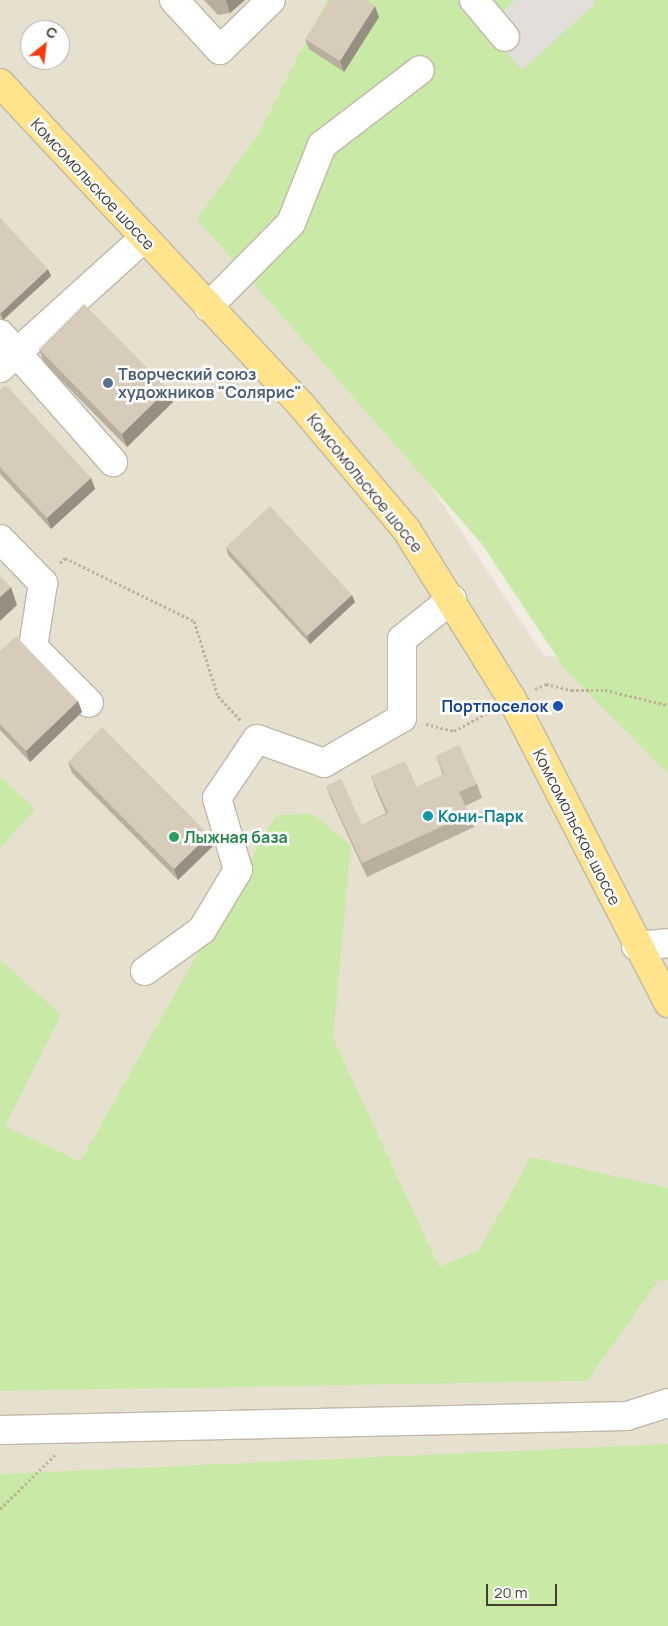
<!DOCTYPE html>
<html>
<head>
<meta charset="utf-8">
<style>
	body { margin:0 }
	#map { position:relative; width:668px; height:1626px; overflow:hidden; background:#f2ede1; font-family:Manrope,sans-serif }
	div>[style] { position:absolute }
	.residential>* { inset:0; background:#e6e0cf }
	.green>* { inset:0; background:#c9e9a7 }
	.parking>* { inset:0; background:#e2dfdb }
	.path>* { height:3px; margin-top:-1.5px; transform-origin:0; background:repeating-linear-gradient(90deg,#c0b294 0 2.5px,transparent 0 5px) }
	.roads { filter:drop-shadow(1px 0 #c0b8a7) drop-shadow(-1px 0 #c0b8a7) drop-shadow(0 1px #c0b8a7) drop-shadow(0 -1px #c0b8a7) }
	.minor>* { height:28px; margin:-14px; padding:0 14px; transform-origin:14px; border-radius:14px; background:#fff }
	.major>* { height:28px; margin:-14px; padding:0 14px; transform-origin:14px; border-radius:14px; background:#ffe38d }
	.wall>* { inset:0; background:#b9af9f }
	.shaded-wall>* { inset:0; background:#968f82 }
	.building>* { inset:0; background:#d7ccb9 }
	.dots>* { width:14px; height:14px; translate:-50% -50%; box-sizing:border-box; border:2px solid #fff; border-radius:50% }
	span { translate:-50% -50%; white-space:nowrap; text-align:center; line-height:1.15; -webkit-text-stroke:5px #fff; paint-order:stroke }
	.street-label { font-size:16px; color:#433d32 }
	.service-label { font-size:16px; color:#4e5e75; font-weight:700 }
	.left { translate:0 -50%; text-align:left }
	.transit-label { font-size:16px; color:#164399; font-weight:700 }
	.right { translate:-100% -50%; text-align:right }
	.culture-label { font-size:16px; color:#0d838f; font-weight:700 }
	.leisure-label { font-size:16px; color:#27864d; font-weight:700 }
	.north { position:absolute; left:20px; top:20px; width:50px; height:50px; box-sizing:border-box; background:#fff; border:1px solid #b4b1ad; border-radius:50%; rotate:29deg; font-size:14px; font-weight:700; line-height:20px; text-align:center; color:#433d32 }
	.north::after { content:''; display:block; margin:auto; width:18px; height:22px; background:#ff380b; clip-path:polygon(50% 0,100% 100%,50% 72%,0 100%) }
	.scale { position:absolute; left:486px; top:1584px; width:71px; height:22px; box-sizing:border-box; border:2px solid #433d32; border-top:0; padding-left:6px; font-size:15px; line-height:18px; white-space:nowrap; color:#433d32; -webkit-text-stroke:4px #fff; paint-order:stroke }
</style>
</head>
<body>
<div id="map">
	<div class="residential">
		<i style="clip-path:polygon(evenodd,0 0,640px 0,321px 321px,544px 656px,668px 664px,668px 1481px,0 1518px,0 0,30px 30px,60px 30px,60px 60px,30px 60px,30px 30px)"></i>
	</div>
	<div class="green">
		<i style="clip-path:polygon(327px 0,668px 0,668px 774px,565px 669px,482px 544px,197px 219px,259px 133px)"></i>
		<i style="clip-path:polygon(0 776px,35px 809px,0 848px)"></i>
		<i style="clip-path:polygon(313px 814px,351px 846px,333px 1038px,439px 1267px,479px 1250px,531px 1157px,668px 1188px,668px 1280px,658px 1281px,587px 1381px,0 1391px,0 959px,61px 1015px,5px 1126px,80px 1162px,276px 815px)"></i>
		<i style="clip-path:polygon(668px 1444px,668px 1626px,0 1626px,0 1474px)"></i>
	</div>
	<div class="parking">
		<i style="clip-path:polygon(515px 0,593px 0,596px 3px,522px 70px,484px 28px)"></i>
	</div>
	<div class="path">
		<i style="left:60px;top:563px;width:7px;rotate:-45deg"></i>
		<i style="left:65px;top:558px;width:144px;rotate:26deg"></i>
		<i style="left:194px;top:621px;width:79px;rotate:72.3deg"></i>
		<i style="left:218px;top:696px;width:34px;rotate:47deg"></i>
		<i style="left:535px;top:689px;width:12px;rotate:-24deg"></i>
		<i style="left:546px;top:684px;width:26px;rotate:13deg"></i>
		<i style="left:571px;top:690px;width:34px"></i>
		<i style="left:605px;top:690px;width:65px;rotate:13.4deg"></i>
		<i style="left:426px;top:724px;width:29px;rotate:14deg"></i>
		<i style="left:454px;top:731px;width:42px;rotate:-28.4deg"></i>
		<i style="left:0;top:1509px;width:77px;rotate:-44.5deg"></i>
	</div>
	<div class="roads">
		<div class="minor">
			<i style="left:174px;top:0;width:68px;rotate:47.4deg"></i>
			<i style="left:220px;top:50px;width:71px;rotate:-44.4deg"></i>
			<i style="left:474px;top:0;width:48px;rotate:50deg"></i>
			<i style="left:208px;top:307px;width:118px;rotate:-45.3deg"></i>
			<i style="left:291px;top:223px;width:84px;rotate:-68.3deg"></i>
			<i style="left:322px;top:145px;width:123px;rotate:-37.4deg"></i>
			<i style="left:0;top:334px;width:171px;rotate:48.6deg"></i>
			<i style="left:0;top:368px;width:193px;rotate:-42.1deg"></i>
			<i style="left:0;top:539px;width:62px;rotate:45.7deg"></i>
			<i style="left:43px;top:583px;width:65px;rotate:98.9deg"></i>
			<i style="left:33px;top:647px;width:79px;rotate:45deg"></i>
			<i style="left:636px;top:946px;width:32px;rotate:-5deg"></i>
			<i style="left:145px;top:971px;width:70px;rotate:-35.7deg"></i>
			<i style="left:202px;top:930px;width:70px;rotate:-59deg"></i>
			<i style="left:238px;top:870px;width:75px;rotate:-106.3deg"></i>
			<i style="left:217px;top:798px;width:71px;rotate:-55.9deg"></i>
			<i style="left:257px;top:739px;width:71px;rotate:19.7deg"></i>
			<i style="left:324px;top:763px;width:90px;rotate:-30deg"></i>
			<i style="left:402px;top:718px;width:79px;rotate:-90deg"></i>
			<i style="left:402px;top:639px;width:64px;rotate:-38.7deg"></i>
			<i style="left:0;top:1430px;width:627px;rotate:-1.28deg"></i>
			<i style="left:627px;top:1416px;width:43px;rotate:-17.6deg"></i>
		</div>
		<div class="major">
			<i style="left:0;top:83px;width:442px;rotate:46.9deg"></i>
			<i style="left:302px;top:406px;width:161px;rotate:49.8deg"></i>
			<i style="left:406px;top:529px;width:200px;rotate:58.1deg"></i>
			<i style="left:512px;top:699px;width:342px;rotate:62.8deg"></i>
		</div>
	</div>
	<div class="wall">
		<i style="clip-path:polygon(204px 0,245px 0,230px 13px,218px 15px)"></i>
		<i style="clip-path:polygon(379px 17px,344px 72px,309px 49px,305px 39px)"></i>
		<i style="clip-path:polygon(0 218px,51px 276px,3px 320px,0 317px)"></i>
		<i style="clip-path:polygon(39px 349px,168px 389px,173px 402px,127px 447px,44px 363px)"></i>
		<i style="clip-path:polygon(0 390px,91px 478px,95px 489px,51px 529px,0 474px)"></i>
		<i style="clip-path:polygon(226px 547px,355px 602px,310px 644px,228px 555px)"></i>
		<i style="clip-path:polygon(0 651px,78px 701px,82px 712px,30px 762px,0 730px)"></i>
		<i style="clip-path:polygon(436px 756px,477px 784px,482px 798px,465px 806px,474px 827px,367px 877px,331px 799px,326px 786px,362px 825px,386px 813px,376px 790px,371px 776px,417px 787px,443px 775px)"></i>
		<i style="clip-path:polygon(68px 762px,213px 846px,178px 880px,72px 773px)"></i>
	</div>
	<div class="shaded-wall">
		<i style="clip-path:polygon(226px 0,245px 0,230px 13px)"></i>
		<i style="clip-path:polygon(375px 6px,379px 17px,344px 72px,340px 61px)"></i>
		<i style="clip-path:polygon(48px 269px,51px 276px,3px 320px,1px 313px)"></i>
		<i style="clip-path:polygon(168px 389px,173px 402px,127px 447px,122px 434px)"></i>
		<i style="clip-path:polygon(91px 478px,95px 489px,51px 529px,47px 518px)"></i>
		<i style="clip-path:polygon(11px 587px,17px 605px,0 621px,0 597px)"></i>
		<i style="clip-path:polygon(352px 595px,355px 602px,310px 644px,307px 636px)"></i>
		<i style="clip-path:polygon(78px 701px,82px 712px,30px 762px,26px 751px)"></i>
		<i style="clip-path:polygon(209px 835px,213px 846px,178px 880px,174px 869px)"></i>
	</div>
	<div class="building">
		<i style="clip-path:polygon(330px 0,366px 0,375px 6px,340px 61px,305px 39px)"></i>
		<i style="clip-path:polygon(0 218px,48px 269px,1px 313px,0 312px)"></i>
		<i style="clip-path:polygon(84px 304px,168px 389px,122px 434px,39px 349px)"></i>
		<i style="clip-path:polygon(6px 385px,91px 478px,47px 518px,0 467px,0 390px)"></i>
		<i style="clip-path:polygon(270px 506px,352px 595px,307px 636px,226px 547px)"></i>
		<i style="clip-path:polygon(0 576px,11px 587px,0 597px)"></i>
		<i style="clip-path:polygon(16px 636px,78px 701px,26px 751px,0 724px,0 651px)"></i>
		<i style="clip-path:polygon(102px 727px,209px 835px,174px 869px,68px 762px)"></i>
		<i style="clip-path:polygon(459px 745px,477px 784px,459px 792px,469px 814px,362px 863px,326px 786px,341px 779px,362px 825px,388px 813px,371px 776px,405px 761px,417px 787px,444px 774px,436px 756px)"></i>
	</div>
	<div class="dots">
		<i style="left:108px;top:383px;background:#5c6f8a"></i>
		<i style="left:558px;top:706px;background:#1a4fb4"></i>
		<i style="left:428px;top:816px;background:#0f9aa8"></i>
		<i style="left:174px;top:837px;background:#2e9e5b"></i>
	</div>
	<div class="street-label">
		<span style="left:93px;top:184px;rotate:47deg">Комсомольское шоссе</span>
		<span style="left:365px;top:483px;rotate:51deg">Комсомольское шоссе</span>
		<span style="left:577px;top:827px;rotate:63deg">Комсомольское шоссе</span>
	</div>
	<div class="service-label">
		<span class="left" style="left:118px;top:383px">Творческий союз<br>художников "Солярис"</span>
	</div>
	<div class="transit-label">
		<span class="right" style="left:548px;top:706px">Портпоселок</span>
	</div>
	<div class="culture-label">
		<span class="left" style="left:438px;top:816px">Кони-Парк</span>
	</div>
	<div class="leisure-label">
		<span class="left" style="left:184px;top:837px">Лыжная база</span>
	</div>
	<div class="north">С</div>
	<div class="scale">20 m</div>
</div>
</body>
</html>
